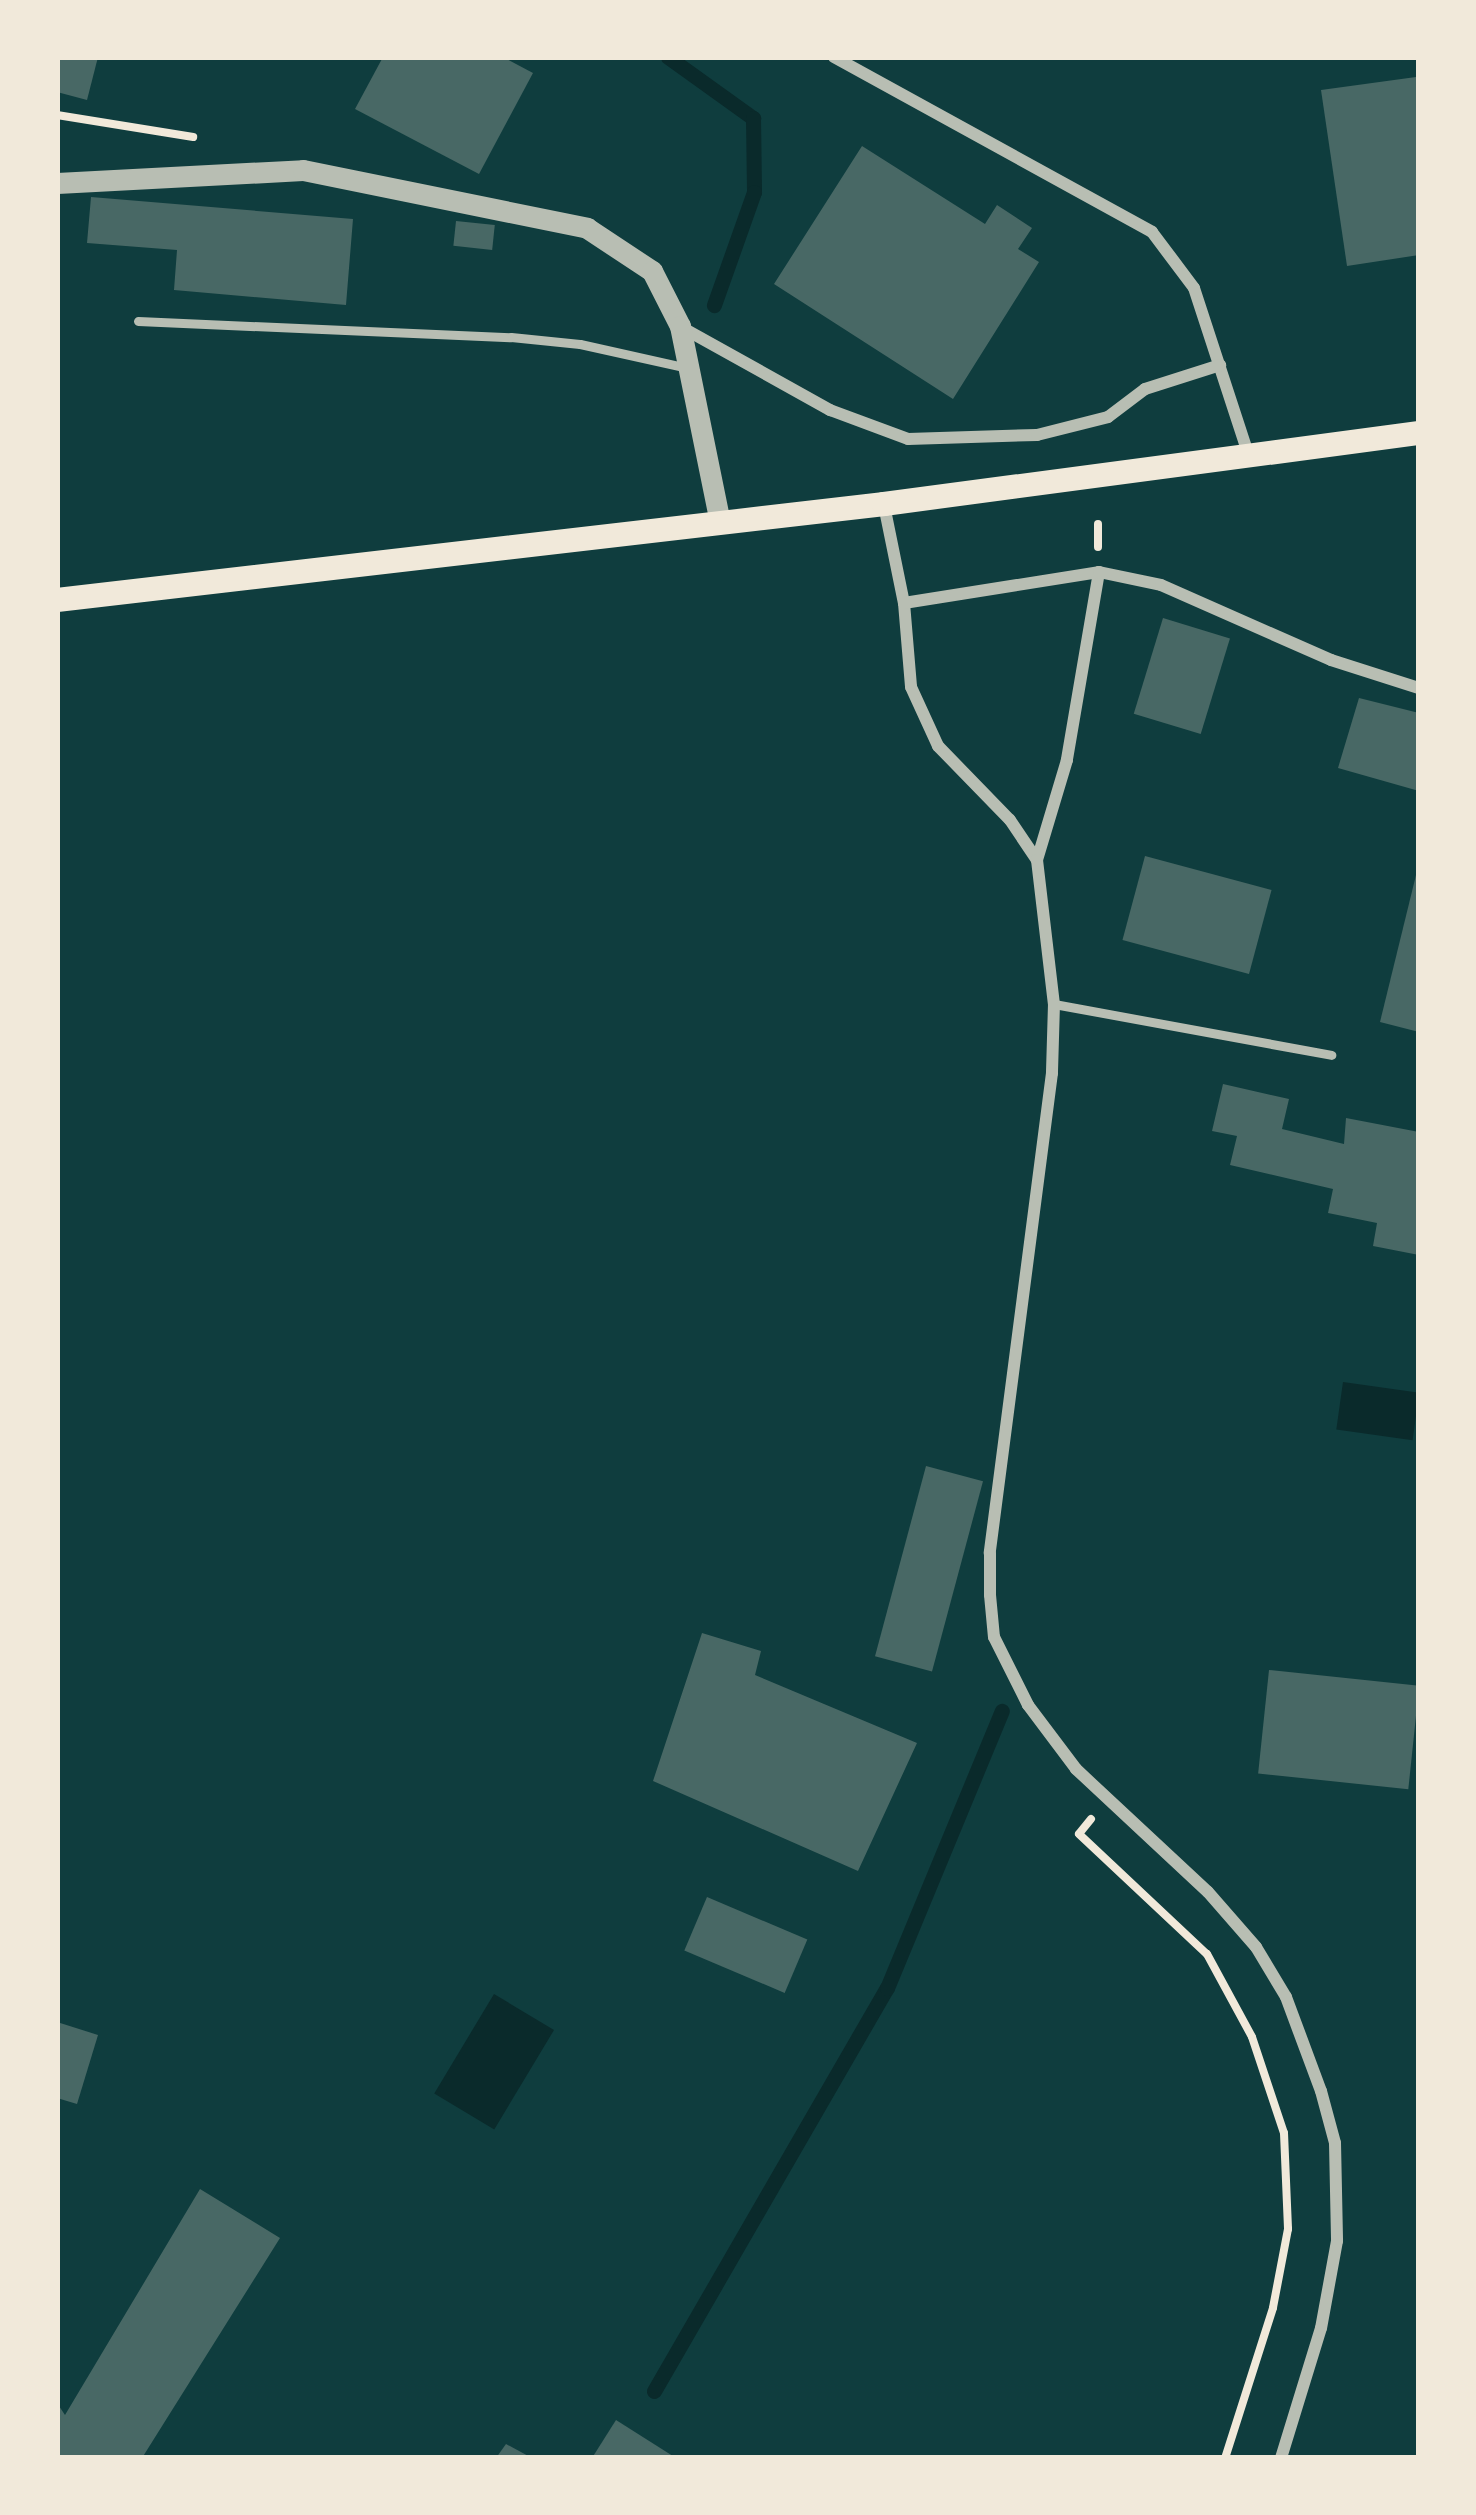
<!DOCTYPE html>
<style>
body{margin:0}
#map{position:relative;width:1476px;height:2515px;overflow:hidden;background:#0f3d3e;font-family:"IBM Plex Sans",sans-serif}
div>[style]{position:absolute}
.water>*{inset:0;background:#0a2a2b;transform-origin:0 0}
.stream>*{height:15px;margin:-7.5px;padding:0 7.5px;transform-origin:7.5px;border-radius:7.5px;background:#0a2a2b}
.building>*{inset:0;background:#486865;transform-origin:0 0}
.path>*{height:8px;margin:-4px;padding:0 4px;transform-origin:4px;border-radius:4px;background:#f1e9da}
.service>*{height:9px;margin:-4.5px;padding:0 4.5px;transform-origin:4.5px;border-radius:4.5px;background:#b8beb3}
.minor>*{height:12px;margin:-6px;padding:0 6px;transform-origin:6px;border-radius:6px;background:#b8beb3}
.tertiary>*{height:21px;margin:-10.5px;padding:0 10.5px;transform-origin:10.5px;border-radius:10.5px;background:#b8beb3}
.secondary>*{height:24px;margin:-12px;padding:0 12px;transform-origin:12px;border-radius:12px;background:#f1e9da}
span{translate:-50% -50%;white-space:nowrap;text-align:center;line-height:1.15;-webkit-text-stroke:12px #f1e9da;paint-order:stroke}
.frame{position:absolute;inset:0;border:60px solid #f1e9da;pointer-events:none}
</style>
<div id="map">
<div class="water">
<div style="left:1343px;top:1382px;width:77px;height:48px;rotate:8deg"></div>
<div style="left:494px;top:1994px;width:70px;height:116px;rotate:31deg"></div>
</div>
<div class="stream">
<div style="left:668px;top:57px;width:105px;rotate:35.7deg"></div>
<div style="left:753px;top:118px;width:74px;rotate:89.2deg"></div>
<div style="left:754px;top:192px;width:120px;rotate:109.5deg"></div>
<div style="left:654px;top:2391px;width:466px;rotate:-60deg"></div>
<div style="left:887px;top:1988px;width:300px;rotate:-67.5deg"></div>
</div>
<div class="building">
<div style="clip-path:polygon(57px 57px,98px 57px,87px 100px,57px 92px)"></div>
<div style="clip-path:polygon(383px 57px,503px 57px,533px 73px,479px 174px,355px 109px)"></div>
<div style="clip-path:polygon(1416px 77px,1419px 255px,1347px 266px,1321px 90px)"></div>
<div style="clip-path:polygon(862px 146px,985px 224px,997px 205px,1032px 228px,1018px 249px,1039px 262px,953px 399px,774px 284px)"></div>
<div style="clip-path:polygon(91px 197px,353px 219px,346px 305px,174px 290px,177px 250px,87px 243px)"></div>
<div style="left:456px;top:221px;width:39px;height:25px;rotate:6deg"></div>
<div style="left:1163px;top:618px;width:70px;height:100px;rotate:17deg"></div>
<div style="clip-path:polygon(1359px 698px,1419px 713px,1419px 791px,1338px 768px)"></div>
<div style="left:1145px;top:856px;width:131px;height:87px;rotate:15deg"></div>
<div style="clip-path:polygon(1417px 871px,1419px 871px,1419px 1032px,1380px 1022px)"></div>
<div style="clip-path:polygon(1223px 1084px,1289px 1099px,1282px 1129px,1344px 1144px,1346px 1118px,1419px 1132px,1419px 1255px,1373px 1246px,1377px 1223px,1328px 1213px,1333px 1189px,1230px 1165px,1237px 1136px,1212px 1131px)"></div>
<div style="left:926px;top:1466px;width:59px;height:197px;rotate:15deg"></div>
<div style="clip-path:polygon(702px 1633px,761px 1651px,755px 1675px,917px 1743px,858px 1871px,653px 1781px)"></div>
<div style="left:1269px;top:1670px;width:151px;height:104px;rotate:6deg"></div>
<div style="left:707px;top:1897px;width:109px;height:58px;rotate:23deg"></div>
<div style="clip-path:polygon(57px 2022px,98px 2035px,77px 2104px,57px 2098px)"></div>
<div style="clip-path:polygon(200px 2189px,280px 2238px,142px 2458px,57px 2458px,57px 2403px,65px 2415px)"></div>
<div style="clip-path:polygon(616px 2420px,676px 2458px,592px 2458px)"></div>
<div style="clip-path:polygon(506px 2444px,532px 2458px,496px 2458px)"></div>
</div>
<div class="path">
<div style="left:57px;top:115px;width:138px;rotate:9.2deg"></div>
<div style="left:1098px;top:524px;width:23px;rotate:90deg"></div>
<div style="left:1091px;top:1819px;width:19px;rotate:129deg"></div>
<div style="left:1079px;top:1834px;width:175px;rotate:43.2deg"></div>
<div style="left:1207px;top:1954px;width:94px;rotate:61.5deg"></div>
<div style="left:1252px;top:2037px;width:101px;rotate:71.6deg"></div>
<div style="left:1284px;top:2133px;width:96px;rotate:87.6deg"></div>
<div style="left:1288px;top:2229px;width:80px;rotate:100.8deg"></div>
<div style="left:1273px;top:2308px;width:157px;rotate:107.7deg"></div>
</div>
<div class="service">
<div style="left:138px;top:321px;width:373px;rotate:2.5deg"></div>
<div style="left:511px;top:337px;width:69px;rotate:5.8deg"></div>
<div style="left:580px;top:344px;width:111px;rotate:12.5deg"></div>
<div style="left:1054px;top:1004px;width:282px;rotate:10.4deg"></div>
</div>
<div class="minor">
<div style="left:834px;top:57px;width:363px;rotate:28.8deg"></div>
<div style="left:1152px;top:232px;width:70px;rotate:53.1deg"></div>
<div style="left:1194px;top:288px;width:177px;rotate:71.9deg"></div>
<div style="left:681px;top:327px;width:171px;rotate:29.1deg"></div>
<div style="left:830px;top:410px;width:83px;rotate:20.4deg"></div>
<div style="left:908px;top:439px;width:129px;rotate:-1.8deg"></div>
<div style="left:1037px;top:435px;width:73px;rotate:-14.2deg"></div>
<div style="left:1108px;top:417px;width:46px;rotate:-37.1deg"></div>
<div style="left:1145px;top:389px;width:79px;rotate:-17.7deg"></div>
<div style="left:884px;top:505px;width:100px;rotate:78.5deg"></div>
<div style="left:904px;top:603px;width:84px;rotate:85.2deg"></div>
<div style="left:911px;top:687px;width:65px;rotate:65.4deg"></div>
<div style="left:938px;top:746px;width:103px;rotate:45.8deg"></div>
<div style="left:1010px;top:820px;width:48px;rotate:56deg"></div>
<div style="left:1099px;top:572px;width:191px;rotate:99.7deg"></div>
<div style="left:1067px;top:760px;width:104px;rotate:106.7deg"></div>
<div style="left:1037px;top:860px;width:145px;rotate:83.3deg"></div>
<div style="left:1054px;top:1004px;width:69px;rotate:91.7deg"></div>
<div style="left:1052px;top:1073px;width:484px;rotate:97.4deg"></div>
<div style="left:990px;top:1553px;width:42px;rotate:90deg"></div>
<div style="left:990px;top:1595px;width:42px;rotate:84.6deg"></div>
<div style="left:994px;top:1637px;width:76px;rotate:63.4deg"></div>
<div style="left:1028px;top:1705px;width:80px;rotate:53.1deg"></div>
<div style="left:1076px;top:1769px;width:180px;rotate:43deg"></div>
<div style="left:1208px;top:1892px;width:73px;rotate:48.9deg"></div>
<div style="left:1256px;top:1947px;width:58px;rotate:59deg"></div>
<div style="left:1286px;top:1997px;width:100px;rotate:69.6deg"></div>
<div style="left:1321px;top:2091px;width:54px;rotate:74.9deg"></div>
<div style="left:1335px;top:2143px;width:98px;rotate:88.8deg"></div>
<div style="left:1337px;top:2241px;width:88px;rotate:100.4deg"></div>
<div style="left:1321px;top:2328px;width:136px;rotate:107.1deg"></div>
<div style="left:904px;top:603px;width:197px;rotate:-9deg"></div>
<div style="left:1099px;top:572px;width:63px;rotate:11.8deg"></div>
<div style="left:1161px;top:585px;width:186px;rotate:23.8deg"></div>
<div style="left:1331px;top:660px;width:92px;rotate:17.7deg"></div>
</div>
<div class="tertiary">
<div style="left:57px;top:183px;width:246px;rotate:-3deg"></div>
<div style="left:303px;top:170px;width:290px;rotate:11.5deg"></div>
<div style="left:587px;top:228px;width:78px;rotate:33.5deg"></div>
<div style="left:652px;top:271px;width:62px;rotate:63deg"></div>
<div style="left:680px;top:326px;width:200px;rotate:78.5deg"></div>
</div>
<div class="secondary">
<div style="left:57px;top:600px;width:833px;rotate:-6.62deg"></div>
<div style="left:884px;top:504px;width:540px;rotate:-7.56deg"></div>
</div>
<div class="frame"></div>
</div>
